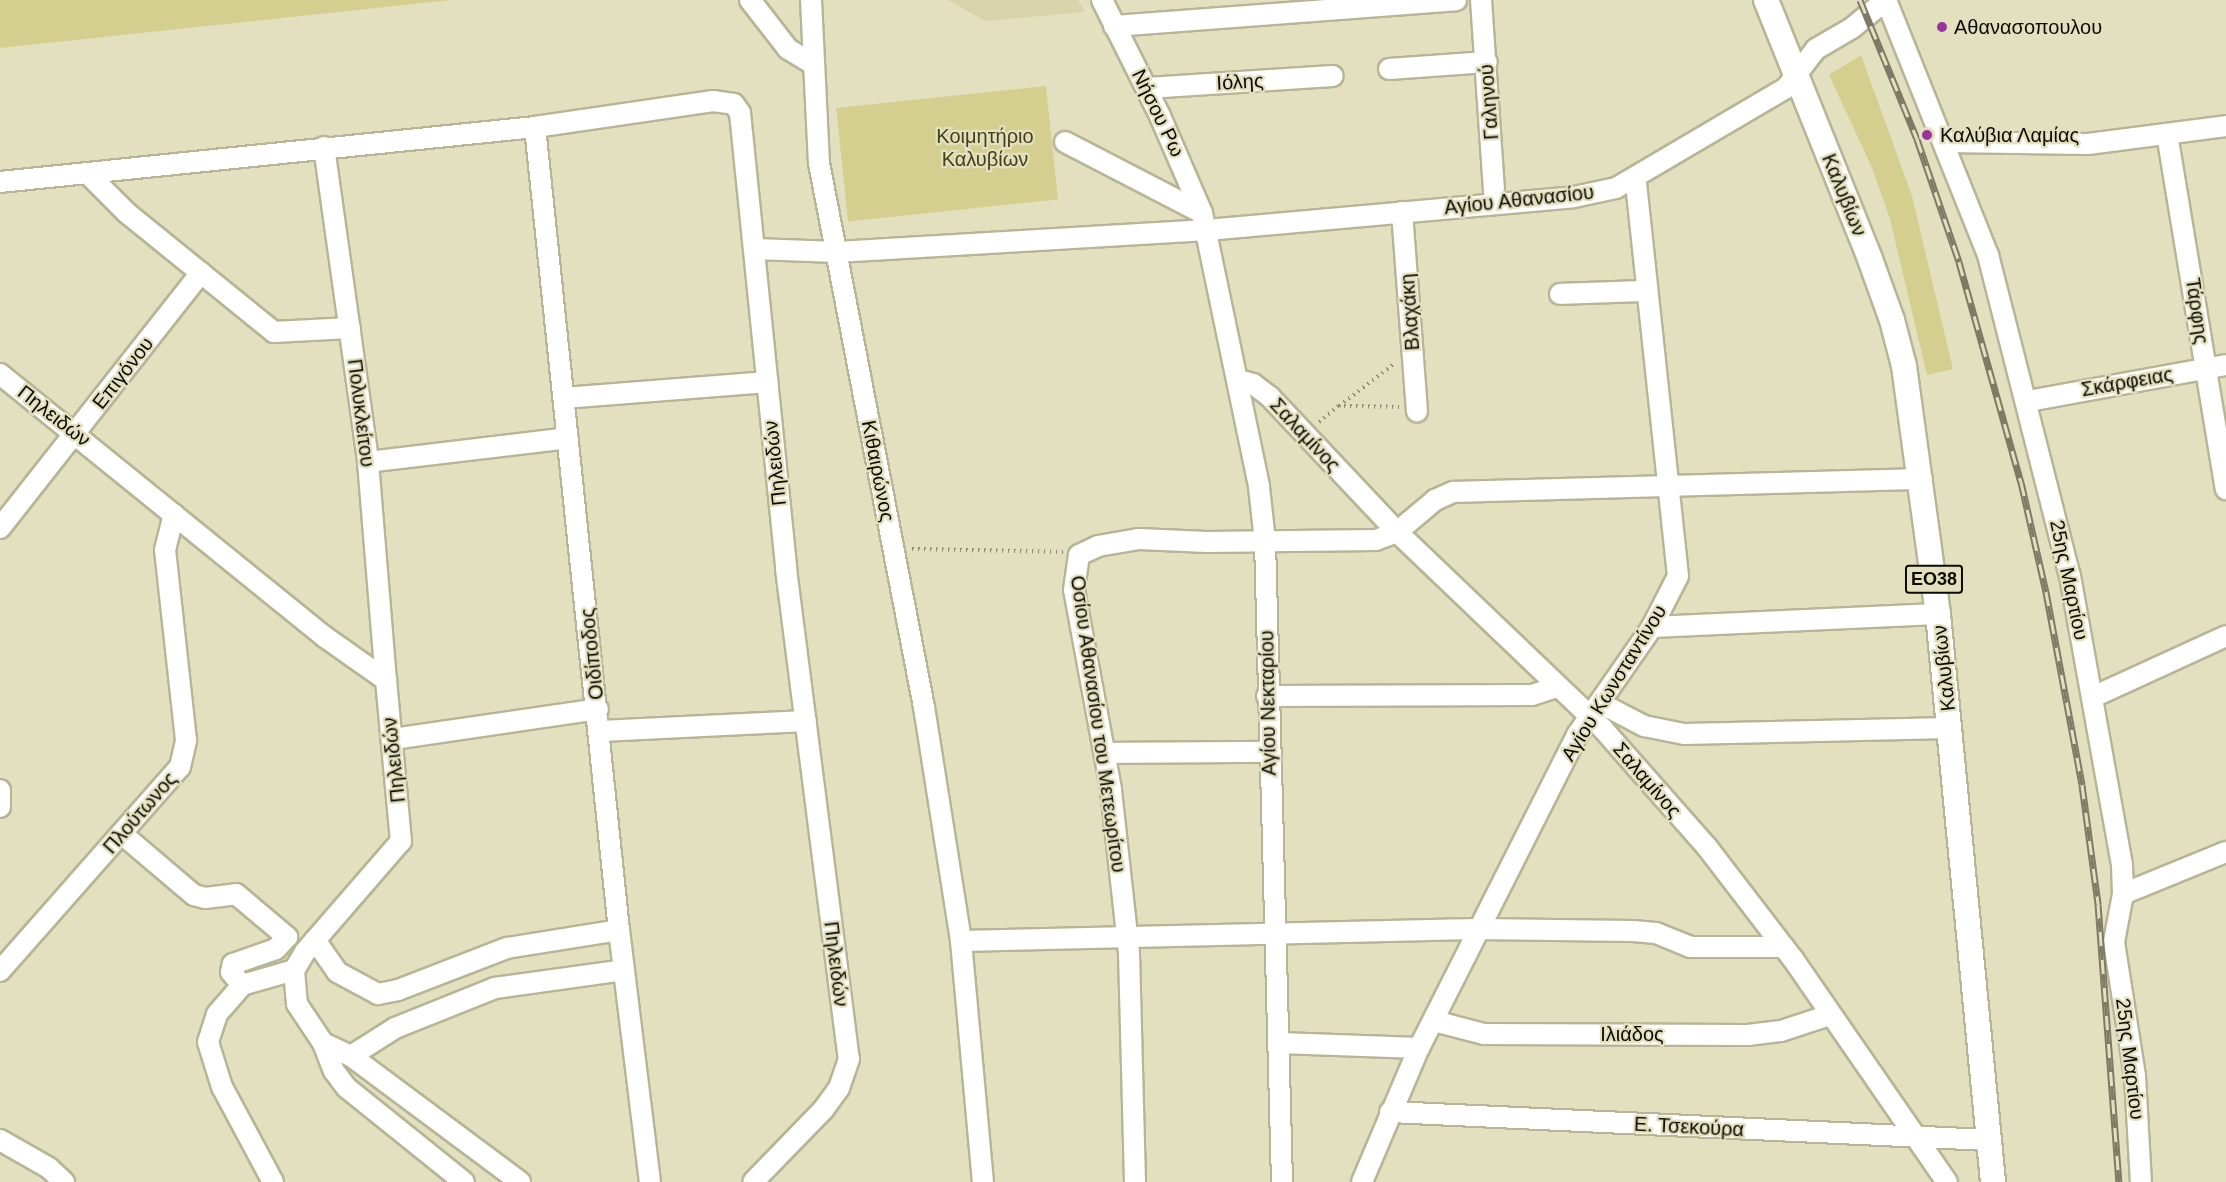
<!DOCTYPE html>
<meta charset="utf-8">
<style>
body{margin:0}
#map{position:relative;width:2226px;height:1182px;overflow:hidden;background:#e3e0c0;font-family:Helvetica,sans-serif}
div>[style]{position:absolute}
.built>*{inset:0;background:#d7d4ac}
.green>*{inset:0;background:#d4ce8f;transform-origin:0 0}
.path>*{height:4px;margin-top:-2px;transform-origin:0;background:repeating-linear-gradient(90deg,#8d8b74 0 1.5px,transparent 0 6px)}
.roads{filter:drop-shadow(2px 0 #b7b596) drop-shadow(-2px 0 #b7b596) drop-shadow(0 2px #b7b596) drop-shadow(0 -2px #b7b596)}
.minor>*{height:20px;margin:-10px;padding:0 10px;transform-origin:10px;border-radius:10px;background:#fff}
.major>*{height:24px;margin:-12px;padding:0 12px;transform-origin:12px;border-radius:12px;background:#fff}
.rail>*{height:7px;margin-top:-3.5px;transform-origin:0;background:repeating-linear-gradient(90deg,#e3e0c0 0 14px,#7d7b66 0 28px);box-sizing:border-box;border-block:2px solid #7d7b66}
.dots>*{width:16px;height:16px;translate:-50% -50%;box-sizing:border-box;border:3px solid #e3e0c0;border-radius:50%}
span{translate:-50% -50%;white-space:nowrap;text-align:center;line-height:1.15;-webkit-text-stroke:4.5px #e3e0c0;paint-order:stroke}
.shield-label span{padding:2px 4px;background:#e3e0c0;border:2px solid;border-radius:4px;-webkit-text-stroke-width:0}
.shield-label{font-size:18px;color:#0d0c03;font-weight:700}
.poi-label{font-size:20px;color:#0d0c03}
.left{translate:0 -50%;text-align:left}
.street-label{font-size:20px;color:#0d0c03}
.park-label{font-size:20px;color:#433f18}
</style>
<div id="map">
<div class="built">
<div style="clip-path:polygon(948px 0,1078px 0,1085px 12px,985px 21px)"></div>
</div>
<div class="green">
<div style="clip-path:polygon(0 0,451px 0,0 48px)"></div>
<div style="clip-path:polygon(1861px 55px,1912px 196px,1953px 369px,1927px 375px,1890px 219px,1873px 170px,1829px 75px)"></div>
<div style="left:1046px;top:86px;width:114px;height:211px;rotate:84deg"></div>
</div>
<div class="path">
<div style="left:1339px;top:406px;width:71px;rotate:-37.5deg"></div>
<div style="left:1319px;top:422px;width:25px;rotate:-40deg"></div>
<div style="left:1338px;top:406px;width:61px;rotate:0.9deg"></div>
<div style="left:912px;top:549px;width:151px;rotate:1.1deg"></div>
</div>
<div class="roads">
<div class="minor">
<div style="left:750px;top:0;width:62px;rotate:52.2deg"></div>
<div style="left:788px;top:49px;width:27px;rotate:31deg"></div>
<div style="left:811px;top:0;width:163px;rotate:87.2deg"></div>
<div style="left:819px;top:163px;width:554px;rotate:79.08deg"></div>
<div style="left:924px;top:707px;width:237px;rotate:81deg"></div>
<div style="left:961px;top:941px;width:242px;rotate:84.8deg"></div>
<div style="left:1102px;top:0;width:130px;rotate:63.4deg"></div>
<div style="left:1160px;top:116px;width:106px;rotate:66.6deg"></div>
<div style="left:1202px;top:213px;width:280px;rotate:78.2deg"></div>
<div style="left:1259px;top:487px;width:54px;rotate:83.7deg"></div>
<div style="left:1265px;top:541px;width:641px;rotate:88.48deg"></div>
<div style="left:1481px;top:0;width:204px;rotate:86.1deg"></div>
<div style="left:1886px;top:0;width:275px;rotate:68.2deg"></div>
<div style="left:1988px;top:255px;width:331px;rotate:75.7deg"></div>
<div style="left:2070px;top:576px;width:294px;rotate:79.8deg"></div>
<div style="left:2122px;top:865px;width:29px;rotate:88deg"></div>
<div style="left:2123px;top:894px;width:49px;rotate:100.6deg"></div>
<div style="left:2114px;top:942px;width:136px;rotate:81.1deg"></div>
<div style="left:2135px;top:1076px;width:106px;rotate:86.8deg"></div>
<div style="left:1114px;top:26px;width:343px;rotate:-4.3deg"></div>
<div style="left:1389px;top:69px;width:98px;rotate:-4.1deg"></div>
<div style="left:1147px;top:88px;width:186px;rotate:-3.7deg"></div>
<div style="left:535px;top:127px;width:807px;rotate:84.03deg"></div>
<div style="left:619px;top:930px;width:254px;rotate:83deg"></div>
<div style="left:2167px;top:134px;width:360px;rotate:80.6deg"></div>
<div style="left:1065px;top:142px;width:154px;rotate:27.4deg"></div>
<div style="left:1946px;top:142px;width:142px;rotate:0.8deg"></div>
<div style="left:2088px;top:144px;width:139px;rotate:-7.4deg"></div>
<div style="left:324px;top:147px;width:318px;rotate:82deg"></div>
<div style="left:368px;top:462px;width:219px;rotate:85.3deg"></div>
<div style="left:88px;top:174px;width:55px;rotate:45deg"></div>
<div style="left:127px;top:213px;width:189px;rotate:39deg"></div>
<div style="left:274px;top:332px;width:76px;rotate:-3deg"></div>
<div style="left:0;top:182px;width:538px;rotate:-5.87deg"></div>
<div style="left:535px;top:127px;width:180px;rotate:-8.3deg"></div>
<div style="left:713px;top:101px;width:21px;rotate:8deg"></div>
<div style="left:734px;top:104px;width:11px;rotate:56deg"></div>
<div style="left:740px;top:113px;width:458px;rotate:84.2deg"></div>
<div style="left:786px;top:569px;width:494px;rotate:82.7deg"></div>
<div style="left:849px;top:1059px;width:31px;rotate:109deg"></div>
<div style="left:839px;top:1088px;width:27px;rotate:126deg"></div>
<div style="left:823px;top:1110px;width:100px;rotate:134.2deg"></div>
<div style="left:1402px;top:212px;width:200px;rotate:85.7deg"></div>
<div style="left:755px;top:249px;width:82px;rotate:2.1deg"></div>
<div style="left:837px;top:252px;width:371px;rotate:-3.4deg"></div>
<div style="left:1207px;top:230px;width:368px;rotate:-5.1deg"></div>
<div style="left:1574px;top:197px;width:43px;rotate:-12.1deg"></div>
<div style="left:1616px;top:188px;width:197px;rotate:-30.5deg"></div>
<div style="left:1786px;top:88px;width:49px;rotate:-52.4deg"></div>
<div style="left:1816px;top:49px;width:42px;rotate:-30.3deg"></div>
<div style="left:1852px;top:28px;width:44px;rotate:-39.5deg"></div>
<div style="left:1560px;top:294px;width:87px;rotate:-2deg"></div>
<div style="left:0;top:374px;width:418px;rotate:39deg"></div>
<div style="left:325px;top:637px;width:75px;rotate:35.2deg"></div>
<div style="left:386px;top:680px;width:162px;rotate:84.7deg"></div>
<div style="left:401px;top:841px;width:147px;rotate:130.9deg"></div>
<div style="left:305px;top:952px;width:21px;rotate:121deg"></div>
<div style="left:294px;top:970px;width:34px;rotate:85deg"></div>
<div style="left:297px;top:1004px;width:47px;rotate:56.3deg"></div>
<div style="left:323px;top:1043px;width:31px;rotate:25deg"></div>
<div style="left:351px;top:1056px;width:211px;rotate:36.7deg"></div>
<div style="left:1239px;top:380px;width:15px;rotate:16deg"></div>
<div style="left:1253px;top:384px;width:21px;rotate:37deg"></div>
<div style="left:1270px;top:397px;width:185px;rotate:46.7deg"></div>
<div style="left:1397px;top:532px;width:285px;rotate:43.7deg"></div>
<div style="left:1603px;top:729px;width:157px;rotate:48.6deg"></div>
<div style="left:1707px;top:847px;width:141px;rotate:52.5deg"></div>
<div style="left:1793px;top:959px;width:271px;rotate:55.4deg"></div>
<div style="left:564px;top:398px;width:204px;rotate:-4.5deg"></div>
<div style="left:2028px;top:401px;width:201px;rotate:-10.3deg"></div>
<div style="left:368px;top:462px;width:201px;rotate:-6.8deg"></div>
<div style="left:0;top:528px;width:325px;rotate:-51.8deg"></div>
<div style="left:1652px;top:627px;width:286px;rotate:-2.6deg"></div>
<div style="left:1267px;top:696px;width:265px;rotate:-0.2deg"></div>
<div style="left:1532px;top:695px;width:26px;rotate:-18deg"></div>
<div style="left:2093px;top:697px;width:146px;rotate:-24.6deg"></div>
<div style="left:1600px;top:703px;width:50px;rotate:27.6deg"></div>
<div style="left:1644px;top:726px;width:41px;rotate:11.3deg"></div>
<div style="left:1684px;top:734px;width:266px;rotate:-1.3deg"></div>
<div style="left:601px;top:731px;width:205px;rotate:-2.8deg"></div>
<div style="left:393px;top:739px;width:207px;rotate:-8.3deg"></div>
<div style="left:1105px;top:753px;width:163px;rotate:-0.4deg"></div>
<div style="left:0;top:790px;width:17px;rotate:90deg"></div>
<div style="left:122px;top:834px;width:94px;rotate:40.3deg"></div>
<div style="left:194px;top:895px;width:11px;rotate:15deg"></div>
<div style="left:205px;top:898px;width:31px;rotate:-7deg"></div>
<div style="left:236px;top:894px;width:67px;rotate:40.1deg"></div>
<div style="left:287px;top:937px;width:16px;rotate:133deg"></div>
<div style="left:276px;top:949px;width:46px;rotate:160.8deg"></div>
<div style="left:233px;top:964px;width:8px;rotate:104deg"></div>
<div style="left:231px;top:972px;width:17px;rotate:50deg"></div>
<div style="left:2123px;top:894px;width:111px;rotate:-22.2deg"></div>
<div style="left:315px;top:940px;width:39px;rotate:55deg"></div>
<div style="left:337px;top:972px;width:47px;rotate:28.2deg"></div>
<div style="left:378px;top:994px;width:20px;rotate:-11deg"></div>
<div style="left:398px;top:990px;width:117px;rotate:-21.1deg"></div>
<div style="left:507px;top:948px;width:113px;rotate:-9.1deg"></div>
<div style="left:961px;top:941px;width:516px;rotate:-1.33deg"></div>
<div style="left:1477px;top:929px;width:156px;rotate:0.7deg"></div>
<div style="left:1633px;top:931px;width:23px;rotate:5deg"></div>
<div style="left:1656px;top:933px;width:37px;rotate:22deg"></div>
<div style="left:1690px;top:947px;width:94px"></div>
<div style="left:0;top:971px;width:272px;rotate:-48.6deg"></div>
<div style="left:180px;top:767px;width:28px;rotate:-77deg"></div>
<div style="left:186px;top:740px;width:191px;rotate:-96.3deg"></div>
<div style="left:165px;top:550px;width:37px;rotate:-76deg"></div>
<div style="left:1434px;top:1021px;width:52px;rotate:14.6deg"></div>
<div style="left:1484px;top:1034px;width:264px;rotate:0.2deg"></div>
<div style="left:1748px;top:1035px;width:33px;rotate:-7deg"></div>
<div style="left:1781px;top:1031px;width:52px;rotate:-18.1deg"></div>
<div style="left:323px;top:1043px;width:30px;rotate:69deg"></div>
<div style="left:334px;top:1071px;width:21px;rotate:53deg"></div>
<div style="left:347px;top:1088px;width:150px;rotate:38.8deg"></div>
<div style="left:1280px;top:1043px;width:139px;rotate:2.1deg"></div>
<div style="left:351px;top:1056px;width:52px;rotate:-32.5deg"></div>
<div style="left:395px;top:1028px;width:108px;rotate:-21.8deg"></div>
<div style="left:495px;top:988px;width:130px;rotate:-7.9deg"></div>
<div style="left:1390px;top:1112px;width:600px;rotate:2.68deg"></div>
<div style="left:0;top:1140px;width:56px;rotate:29.7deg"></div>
<div style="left:49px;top:1168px;width:21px;rotate:43deg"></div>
<div style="left:273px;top:1182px;width:108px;rotate:-118.2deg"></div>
<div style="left:222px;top:1087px;width:47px;rotate:-107.3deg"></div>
<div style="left:208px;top:1042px;width:29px;rotate:-72deg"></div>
<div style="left:217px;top:1014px;width:38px;rotate:-49deg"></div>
<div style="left:242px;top:985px;width:54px;rotate:-16.1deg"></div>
<div style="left:1135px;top:1182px;width:229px;rotate:-91.5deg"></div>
<div style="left:1129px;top:953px;width:165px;rotate:-96.3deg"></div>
<div style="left:1111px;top:789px;width:202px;rotate:-100.5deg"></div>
<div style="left:1074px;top:590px;width:35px;rotate:-82deg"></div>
<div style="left:1079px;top:555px;width:21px;rotate:-25deg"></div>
<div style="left:1098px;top:546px;width:42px;rotate:-9.7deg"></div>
<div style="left:1139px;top:539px;width:68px;rotate:2.5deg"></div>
<div style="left:1207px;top:542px;width:169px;rotate:-0.7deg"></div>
<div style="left:1376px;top:540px;width:22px;rotate:-21deg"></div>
<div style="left:1397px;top:532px;width:50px;rotate:-40.1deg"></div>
<div style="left:1435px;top:500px;width:20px;rotate:-24deg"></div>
<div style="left:1453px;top:492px;width:469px;rotate:-1.6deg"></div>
<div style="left:1362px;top:1182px;width:146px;rotate:-67deg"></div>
<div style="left:1419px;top:1048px;width:351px;rotate:-63.2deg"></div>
<div style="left:1577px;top:735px;width:131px;rotate:-55.2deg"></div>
<div style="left:1652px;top:627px;width:57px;rotate:-63deg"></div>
<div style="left:1678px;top:576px;width:398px;rotate:-96.1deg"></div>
</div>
<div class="major">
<div style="left:1766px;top:0;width:279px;rotate:68.1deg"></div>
<div style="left:1870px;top:259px;width:65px;rotate:70.2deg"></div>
<div style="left:1892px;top:320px;width:48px;rotate:75.4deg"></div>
<div style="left:1904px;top:366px;width:250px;rotate:82.2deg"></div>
<div style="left:1938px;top:614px;width:571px;rotate:84.47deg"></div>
</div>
</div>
<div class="rail">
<div style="left:1860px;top:0;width:150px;rotate:67.7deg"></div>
<div style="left:1917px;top:139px;width:130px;rotate:71.1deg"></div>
<div style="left:1959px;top:262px;width:229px;rotate:74.3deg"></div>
<div style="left:2021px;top:482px;width:113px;rotate:77.2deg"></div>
<div style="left:2046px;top:592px;width:196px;rotate:79.4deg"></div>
<div style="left:2082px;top:785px;width:120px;rotate:82.3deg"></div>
<div style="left:2098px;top:904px;width:279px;rotate:85.7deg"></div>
</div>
<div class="dots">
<div style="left:1942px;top:27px;background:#98359c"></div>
<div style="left:1927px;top:135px;background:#98359c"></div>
</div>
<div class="shield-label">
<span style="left:1934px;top:579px">ΕΟ38</span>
</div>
<div class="poi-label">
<span class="left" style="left:1954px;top:27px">Αθανασοπουλου</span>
<span class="left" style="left:1940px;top:135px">Καλύβια Λαμίας</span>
</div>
<div class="street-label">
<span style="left:1240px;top:82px;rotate:-3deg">Ιόλης</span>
<span style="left:1489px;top:102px;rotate:-94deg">Γαληνού</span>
<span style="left:1158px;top:113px;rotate:64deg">Νήσου Ρω</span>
<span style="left:1844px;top:195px;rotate:68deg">Καλυβίων</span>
<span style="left:1519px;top:200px;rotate:-6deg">Αγίου Αθανασίου</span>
<span style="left:2197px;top:311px;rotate:82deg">Τάρφης</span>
<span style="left:1410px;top:312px;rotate:-94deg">Βλαχάκη</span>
<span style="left:123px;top:373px;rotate:-52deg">Επιγόνου</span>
<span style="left:2127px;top:382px;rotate:-10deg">Σκάρφειας</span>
<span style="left:361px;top:413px;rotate:83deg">Πολυκλείτου</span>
<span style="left:54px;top:416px;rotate:38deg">Πηλειδών</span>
<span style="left:1305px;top:435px;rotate:47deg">Σαλαμίνος</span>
<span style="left:775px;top:463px;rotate:-96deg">Πηλειδών</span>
<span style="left:878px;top:471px;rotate:79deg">Κιθαιρώνος</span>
<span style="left:2069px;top:580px;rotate:78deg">25ης Μαρτίου</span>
<span style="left:592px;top:654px;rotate:-96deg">Οιδίποδος</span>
<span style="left:1944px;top:668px;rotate:-96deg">Καλυβίων</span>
<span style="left:1614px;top:683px;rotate:-58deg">Αγίου Κωνσταντίνου</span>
<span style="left:1268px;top:703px;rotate:-91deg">Αγίου Νεκταρίου</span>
<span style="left:1098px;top:724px;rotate:82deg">Οσίου Αθανασίου του Μετεωρίτου</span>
<span style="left:394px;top:760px;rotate:-96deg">Πηλειδών</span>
<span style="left:1647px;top:780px;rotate:49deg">Σαλαμίνος</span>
<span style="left:140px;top:813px;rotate:-49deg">Πλούτωνος</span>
<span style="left:836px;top:964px;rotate:83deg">Πηλειδών</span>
<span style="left:1632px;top:1034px">Ιλιάδος</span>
<span style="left:2130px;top:1059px;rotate:83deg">25ης Μαρτίου</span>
<span style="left:1689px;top:1127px;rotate:3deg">Ε. Τσεκούρα</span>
</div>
<div class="park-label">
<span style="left:985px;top:148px">Κοιμητήριο<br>Καλυβίων</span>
</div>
</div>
